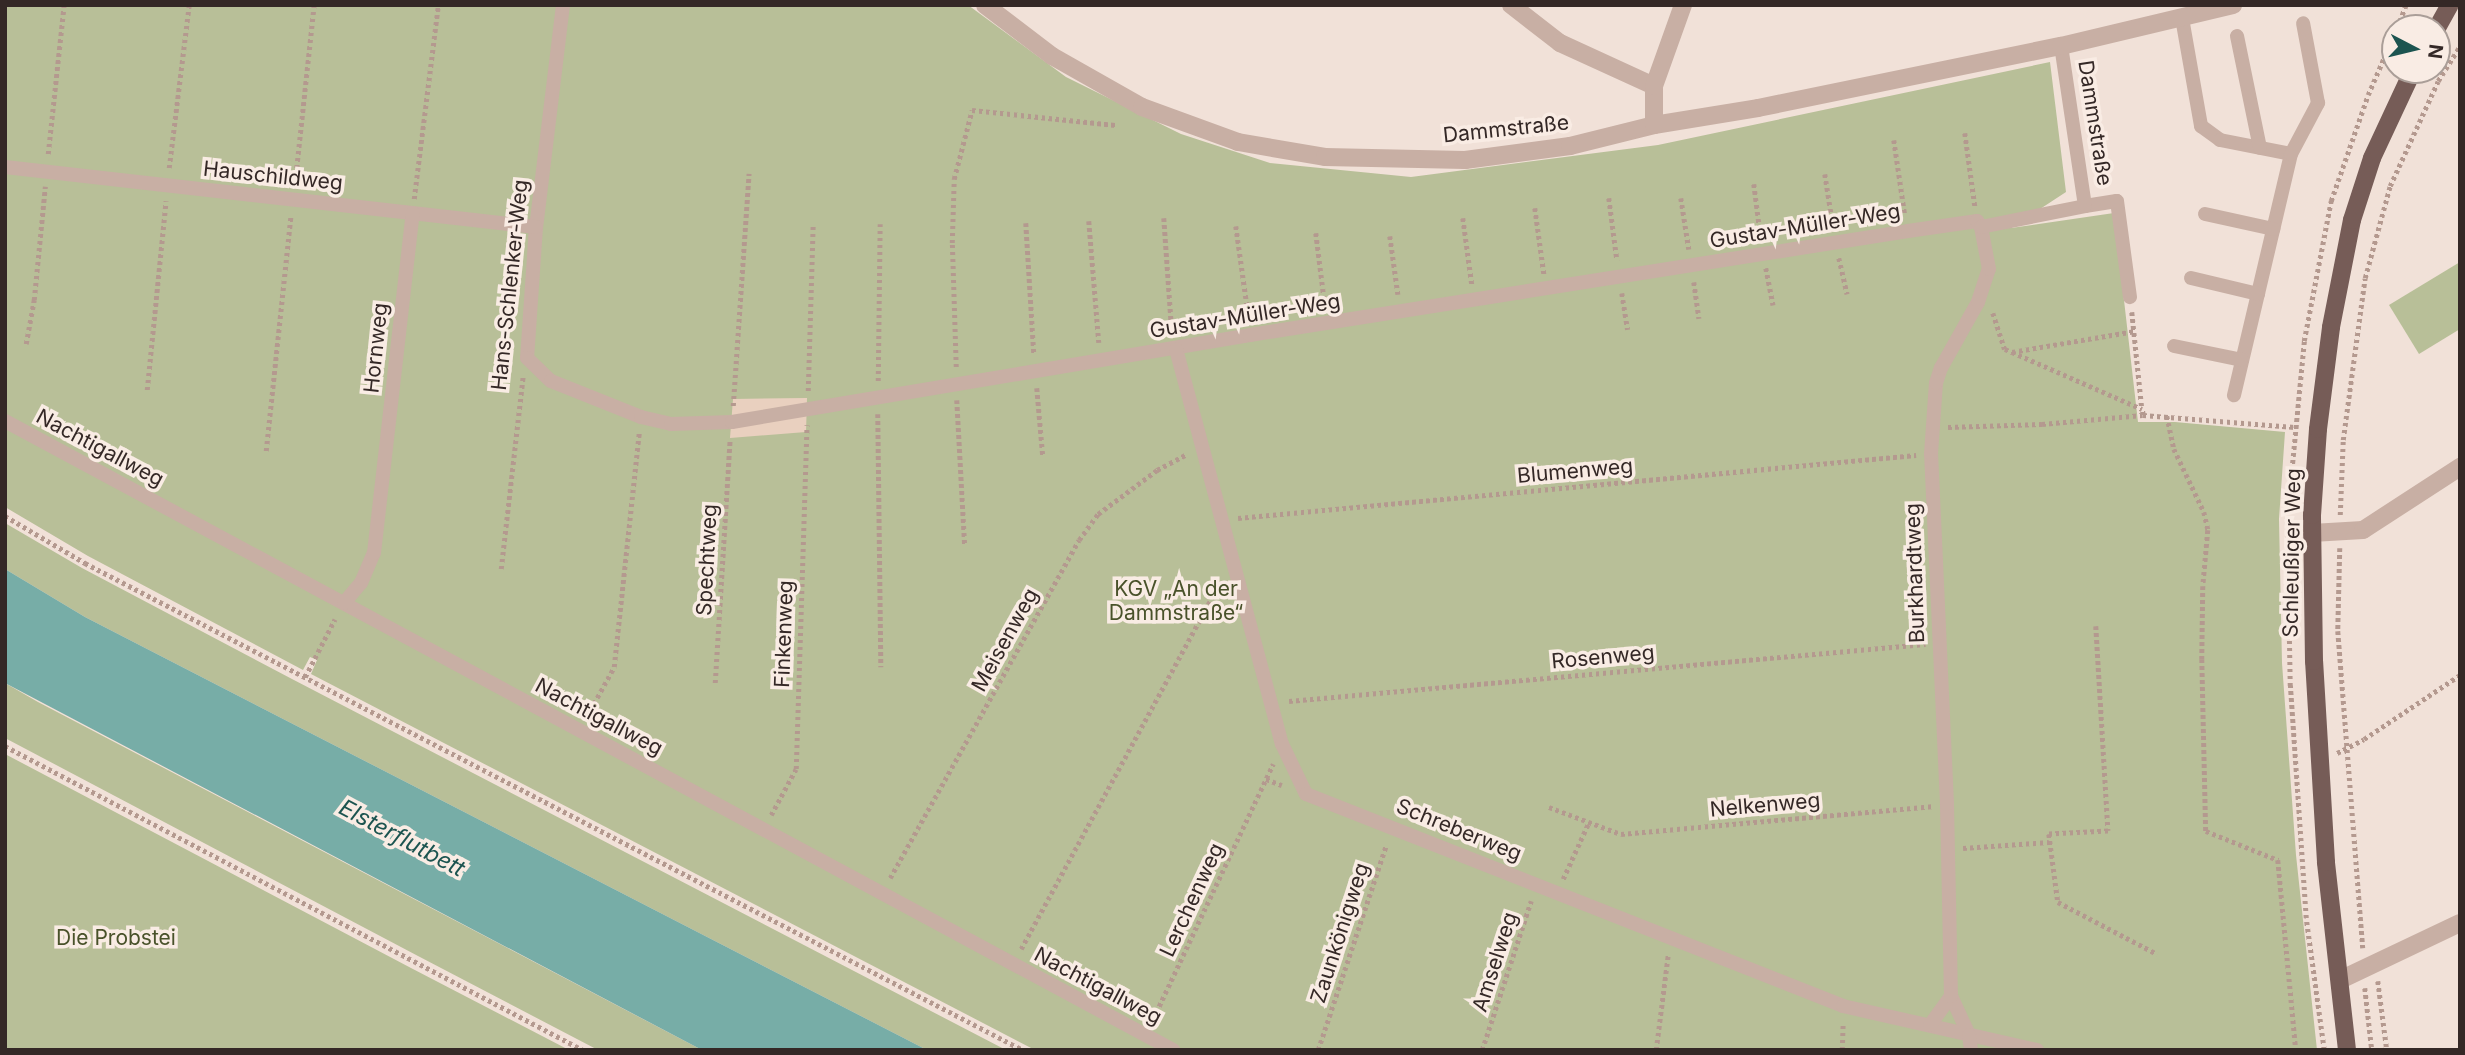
<!DOCTYPE html>
<meta charset="utf-8">
<style>
body{margin:0}
#map{position:relative;width:2465px;height:1055px;overflow:hidden;background:#f1e1d8;font-family:Inter,sans-serif}
div>[style]{position:absolute}
.green>*{inset:0;background:#b8bf98}
.plaza>*{inset:0;background:#e9d0bf}
.water>*{inset:0;background:#77ada7}
.path>*{height:4.5px;margin-top:-2.25px;transform-origin:0;background:repeating-linear-gradient(90deg,#b4998f 0 3.5px,transparent 0 7px)}
.lane>*{height:14px;margin:-7px;padding:0 7px;transform-origin:7px;border-radius:7px;background:#c8afa4}
.street>*{height:18px;margin:-9px;padding:0 9px;transform-origin:9px;border-radius:9px;background:#c8afa4}
.primary>*{height:18px;margin:-9px;padding:0 9px;transform-origin:9px;border-radius:9px;background:#765c57}
span{translate:-50% -50%;white-space:nowrap;text-align:center;line-height:1.15;-webkit-text-stroke:7px #f9ece4;paint-order:stroke}
.street-label{font-size:21px;color:#342826}
.park-label{font-size:21px;color:#49522a}
.water-label{font-size:23px;color:#1c5450;font-style:italic}
.frame{position:absolute;inset:0;border:7px solid #342826;pointer-events:none}
.north{position:absolute;left:2381px;top:14px;width:70px;height:70px;box-sizing:border-box;background:#f9ece4;border:2px solid #aa9e98;border-radius:50%;rotate:97deg;font-size:19px;font-weight:700;line-height:28px;text-align:center;color:#342826}
.north::after{content:'';display:block;margin:auto;width:24px;height:32px;background:#1c5450;clip-path:polygon(50% 0,100% 100%,50% 72%,0 100%)}
</style>
<div id="map">
<div class="green">
<div style="clip-path:polygon(5px 5px,968px 5px,1066px 77px,1181px 134px,1270px 163px,1411px 177px,1658px 145px,2050px 62px,2066px 192px,2011px 228px,2114px 213px,2138px 422px,2175px 422px,2285px 432px,2279px 519px,2282px 663px,2296px 855px,2317px 1050px,1035px 1050px,311px 674px,317px 660px,310px 657px,303px 670px,88px 556px,5px 507px)"></div>
<div style="clip-path:polygon(2460px 262px,2460px 329px,2419px 354px,2389px 305px)"></div>
<div style="clip-path:polygon(5px 523px,82px 568px,292px 679px,1006px 1050px,927px 1050px,85px 617px,5px 569px)"></div>
<div style="clip-path:polygon(5px 683px,38px 702px,702px 1050px,598px 1050px,418px 956px,5px 738px)"></div>
<div style="clip-path:polygon(5px 754px,411px 968px,569px 1050px,5px 1050px)"></div>
</div>
<div class="plaza">
<div style="clip-path:polygon(807px 398px,806px 432px,730px 438px,733px 399px)"></div>
</div>
<div class="water">
<div style="clip-path:polygon(5px 569px,85px 617px,927px 1050px,702px 1050px,5px 683px)"></div>
</div>
<div class="path">
<div style="left:2397px;top:28px;width:25px;rotate:-69deg"></div>
<div style="left:1965px;top:133px;width:74px;rotate:82.2deg"></div>
<div style="left:1894px;top:140px;width:76px;rotate:81.7deg"></div>
<div style="left:48px;top:154px;width:150px;rotate:-83.9deg"></div>
<div style="left:169px;top:168px;width:164px;rotate:-83deg"></div>
<div style="left:1825px;top:174px;width:52px;rotate:81.1deg"></div>
<div style="left:295px;top:182px;width:178px;rotate:-83.9deg"></div>
<div style="left:1754px;top:184px;width:55px;rotate:82.7deg"></div>
<div style="left:1609px;top:198px;width:63px;rotate:82.6deg"></div>
<div style="left:1681px;top:198px;width:52px;rotate:81.1deg"></div>
<div style="left:414px;top:199px;width:195px;rotate:-82.9deg"></div>
<div style="left:1535px;top:208px;width:67px;rotate:82.2deg"></div>
<div style="left:1164px;top:218px;width:114px;rotate:86deg"></div>
<div style="left:1463px;top:218px;width:68px;rotate:82.3deg"></div>
<div style="left:1089px;top:221px;width:122px;rotate:85.3deg"></div>
<div style="left:1026px;top:223px;width:132px;rotate:86.5deg"></div>
<div style="left:1236px;top:226px;width:95px;rotate:82.1deg"></div>
<div style="left:1316px;top:233px;width:73px;rotate:82.9deg"></div>
<div style="left:1390px;top:236px;width:59px;rotate:82.1deg"></div>
<div style="left:1839px;top:258px;width:37px;rotate:77deg"></div>
<div style="left:1766px;top:268px;width:38px;rotate:79deg"></div>
<div style="left:1694px;top:282px;width:37px;rotate:82deg"></div>
<div style="left:1622px;top:293px;width:37px;rotate:81deg"></div>
<div style="left:2132px;top:312px;width:97px;rotate:84.1deg"></div>
<div style="left:1993px;top:313px;width:38px;rotate:72deg"></div>
<div style="left:2005px;top:349px;width:8px;rotate:23deg"></div>
<div style="left:2012px;top:352px;width:125px;rotate:-9.7deg"></div>
<div style="left:26px;top:344px;width:45px;rotate:-79.7deg"></div>
<div style="left:34px;top:300px;width:114px;rotate:-84.4deg"></div>
<div style="left:2012px;top:352px;width:142px;rotate:23.7deg"></div>
<div style="left:956px;top:367px;width:124px;rotate:-91.8deg"></div>
<div style="left:952px;top:243px;width:64px;rotate:-88.2deg"></div>
<div style="left:954px;top:179px;width:71px;rotate:-75.4deg"></div>
<div style="left:972px;top:110px;width:144px;rotate:6deg"></div>
<div style="left:878px;top:381px;width:157px;rotate:-89.3deg"></div>
<div style="left:1037px;top:388px;width:69px;rotate:85deg"></div>
<div style="left:147px;top:390px;width:190px;rotate:-84.3deg"></div>
<div style="left:808px;top:391px;width:168px;rotate:-88.3deg"></div>
<div style="left:957px;top:400px;width:146px;rotate:86.9deg"></div>
<div style="left:733px;top:406px;width:233px;rotate:-86.1deg"></div>
<div style="left:878px;top:414px;width:253px;rotate:89.3deg"></div>
<div style="left:2143px;top:415px;width:152px;rotate:4.5deg"></div>
<div style="left:2167px;top:416px;width:34px;rotate:78deg"></div>
<div style="left:2174px;top:449px;width:70px;rotate:64.5deg"></div>
<div style="left:2204px;top:512px;width:18px;rotate:77deg"></div>
<div style="left:2208px;top:530px;width:56px;rotate:95.1deg"></div>
<div style="left:2203px;top:586px;width:73px;rotate:90.8deg"></div>
<div style="left:2202px;top:659px;width:172px;rotate:88.7deg"></div>
<div style="left:2206px;top:831px;width:78px;rotate:21.9deg"></div>
<div style="left:2278px;top:860px;width:191px;rotate:84.6deg"></div>
<div style="left:1948px;top:427px;width:94px;rotate:-1.8deg"></div>
<div style="left:2042px;top:424px;width:101px;rotate:-5.1deg"></div>
<div style="left:2143px;top:415px;width:6px;rotate:-99deg"></div>
<div style="left:266px;top:451px;width:237px;rotate:-84deg"></div>
<div style="left:2340px;top:515px;width:75px;rotate:-87.7deg"></div>
<div style="left:2343px;top:440px;width:163px;rotate:-82.3deg"></div>
<div style="left:2365px;top:278px;width:95px;rotate:-74.8deg"></div>
<div style="left:2390px;top:186px;width:115px;rotate:-65.4deg"></div>
<div style="left:2438px;top:81px;width:41px;rotate:-57.8deg"></div>
<div style="left:5px;top:516px;width:93px;rotate:30.4deg"></div>
<div style="left:85px;top:563px;width:1057px;rotate:27.44deg"></div>
<div style="left:1238px;top:518px;width:681px;rotate:-5.31deg"></div>
<div style="left:2340px;top:548px;width:83px;rotate:91.4deg"></div>
<div style="left:2338px;top:631px;width:318px;rotate:85.5deg"></div>
<div style="left:501px;top:569px;width:194px;rotate:-83.5deg"></div>
<div style="left:2096px;top:626px;width:205px;rotate:86.6deg"></div>
<div style="left:2108px;top:831px;width:59px;rotate:177.1deg"></div>
<div style="left:2049px;top:834px;width:69px;rotate:82.5deg"></div>
<div style="left:2058px;top:902px;width:112px;rotate:27.7deg"></div>
<div style="left:305px;top:677px;width:65px;rotate:-62.7deg"></div>
<div style="left:715px;top:683px;width:244px;rotate:-86.5deg"></div>
<div style="left:1289px;top:701px;width:639px;rotate:-5.12deg"></div>
<div style="left:587px;top:716px;width:56px;rotate:-61.1deg"></div>
<div style="left:614px;top:667px;width:236px;rotate:-83.9deg"></div>
<div style="left:5px;top:746px;width:653px;rotate:27.74deg"></div>
<div style="left:2337px;top:753px;width:30px;rotate:-27deg"></div>
<div style="left:2364px;top:739px;width:115px;rotate:-33.7deg"></div>
<div style="left:1266px;top:779px;width:17px;rotate:21deg"></div>
<div style="left:1549px;top:807px;width:77px;rotate:20.6deg"></div>
<div style="left:1621px;top:834px;width:312px;rotate:-5.1deg"></div>
<div style="left:771px;top:815px;width:52px;rotate:-61.5deg"></div>
<div style="left:796px;top:769px;width:344px;rotate:-88.2deg"></div>
<div style="left:1963px;top:848px;width:86px;rotate:-4deg"></div>
<div style="left:890px;top:878px;width:387px;rotate:-60.8deg"></div>
<div style="left:1079px;top:540px;width:32px;rotate:-54deg"></div>
<div style="left:1098px;top:514px;width:74px;rotate:-36.7deg"></div>
<div style="left:1157px;top:470px;width:34px;rotate:-28deg"></div>
<div style="left:1563px;top:879px;width:63px;rotate:-65.5deg"></div>
<div style="left:1021px;top:949px;width:419px;rotate:-61.5deg"></div>
<div style="left:2378px;top:981px;width:70px;rotate:82.6deg"></div>
<div style="left:2365px;top:988px;width:62px;rotate:83.6deg"></div>
<div style="left:1153px;top:1019px;width:282px;rotate:-64.8deg"></div>
<div style="left:1318px;top:1050px;width:216px;rotate:-71.6deg"></div>
<div style="left:1482px;top:1050px;width:157px;rotate:-71.8deg"></div>
<div style="left:1656px;top:1050px;width:96px;rotate:-82.8deg"></div>
<div style="left:1842px;top:1050px;width:26px;rotate:-88deg"></div>
<div style="left:2324px;top:1050px;width:133px;rotate:-97.8deg"></div>
<div style="left:2306px;top:918px;width:233px;rotate:-93.9deg"></div>
<div style="left:2290px;top:686px;width:167px;rotate:-91deg"></div>
<div style="left:2287px;top:519px;width:179px;rotate:-84.5deg"></div>
<div style="left:2304px;top:341px;width:143px;rotate:-79.1deg"></div>
<div style="left:2331px;top:201px;width:112px;rotate:-70.8deg"></div>
<div style="left:2368px;top:95px;width:69px;rotate:-66.8deg"></div>
</div>
<div class="lane">
<div style="left:563px;top:5px;width:224px;rotate:96.9deg"></div>
<div style="left:536px;top:227px;width:131px;rotate:93.9deg"></div>
<div style="left:527px;top:358px;width:33px;rotate:44deg"></div>
<div style="left:551px;top:381px;width:97px;rotate:21.8deg"></div>
<div style="left:641px;top:417px;width:31px;rotate:13deg"></div>
<div style="left:671px;top:424px;width:61px;rotate:-1.9deg"></div>
<div style="left:732px;top:422px;width:525px;rotate:-9.53deg"></div>
<div style="left:1250px;top:335px;width:666px;rotate:-8.98deg"></div>
<div style="left:1908px;top:231px;width:70px;rotate:-8.2deg"></div>
<div style="left:1977px;top:221px;width:7px;rotate:56deg"></div>
<div style="left:2182px;top:18px;width:110px;rotate:80deg"></div>
<div style="left:2201px;top:126px;width:24px;rotate:36deg"></div>
<div style="left:2220px;top:140px;width:72px;rotate:11.2deg"></div>
<div style="left:2291px;top:154px;width:248px;rotate:103.3deg"></div>
<div style="left:2237px;top:36px;width:114px;rotate:78.4deg"></div>
<div style="left:2291px;top:154px;width:58px;rotate:-62.1deg"></div>
<div style="left:2318px;top:103px;width:81px;rotate:-100.6deg"></div>
<div style="left:5px;top:167px;width:534px;rotate:6.45deg"></div>
<div style="left:2085px;top:206px;width:32px;rotate:-9deg"></div>
<div style="left:2117px;top:201px;width:97px;rotate:82.3deg"></div>
<div style="left:2205px;top:214px;width:70px;rotate:12.4deg"></div>
<div style="left:2191px;top:278px;width:69px;rotate:13.4deg"></div>
<div style="left:2174px;top:346px;width:69px;rotate:11.6deg"></div>
<div style="left:1176px;top:349px;width:409px;rotate:75deg"></div>
<div style="left:1282px;top:744px;width:55px;rotate:64.4deg"></div>
<div style="left:1306px;top:794px;width:577px;rotate:21.54deg"></div>
<div style="left:1843px;top:1006px;width:199px;rotate:12.8deg"></div>
<div style="left:5px;top:421px;width:1327px;rotate:28.3deg"></div>
<div style="left:344px;top:603px;width:26px;rotate:-50deg"></div>
<div style="left:361px;top:583px;width:33px;rotate:-67deg"></div>
<div style="left:374px;top:553px;width:342px;rotate:-83.5deg"></div>
<div style="left:1951px;top:996px;width:43px;rotate:65.2deg"></div>
<div style="left:1969px;top:1035px;width:15px;rotate:82deg"></div>
<div style="left:1930px;top:1025px;width:36px;rotate:-54deg"></div>
<div style="left:1951px;top:996px;width:192px;rotate:-91.2deg"></div>
<div style="left:1947px;top:804px;width:350px;rotate:-92.6deg"></div>
<div style="left:1931px;top:454px;width:71px;rotate:-86deg"></div>
<div style="left:1936px;top:383px;width:16px;rotate:-72deg"></div>
<div style="left:1941px;top:368px;width:76px;rotate:-60.7deg"></div>
<div style="left:1978px;top:302px;width:35px;rotate:-72deg"></div>
<div style="left:1989px;top:269px;width:43px;rotate:-100.8deg"></div>
<div style="left:1981px;top:227px;width:106px;rotate:-11.4deg"></div>
<div style="left:2085px;top:206px;width:162px;rotate:-98.5deg"></div>
</div>
<div class="street">
<div style="left:985px;top:5px;width:84px;rotate:37.3deg"></div>
<div style="left:1052px;top:56px;width:103px;rotate:29.5deg"></div>
<div style="left:1142px;top:107px;width:102px;rotate:20deg"></div>
<div style="left:1238px;top:142px;width:88px;rotate:9.8deg"></div>
<div style="left:1325px;top:157px;width:140px;rotate:1.2deg"></div>
<div style="left:1465px;top:160px;width:106px;rotate:-7.6deg"></div>
<div style="left:1570px;top:146px;width:87px;rotate:-14deg"></div>
<div style="left:1654px;top:125px;width:105px;rotate:-9.3deg"></div>
<div style="left:1758px;top:108px;width:309px;rotate:-11.6deg"></div>
<div style="left:2061px;top:46px;width:177px;rotate:-13.4deg"></div>
<div style="left:1511px;top:5px;width:62px;rotate:37.8deg"></div>
<div style="left:1560px;top:43px;width:103px;rotate:24.6deg"></div>
<div style="left:1654px;top:125px;width:39px;rotate:-90deg"></div>
<div style="left:1654px;top:86px;width:86px;rotate:-70.3deg"></div>
<div style="left:2312px;top:533px;width:51px;rotate:-3.4deg"></div>
<div style="left:2363px;top:530px;width:116px;rotate:-33deg"></div>
<div style="left:2340px;top:980px;width:133px;rotate:-25.4deg"></div>
</div>
<div class="primary">
<div style="left:2437px;top:28px;width:26px;rotate:-61deg"></div>
<div style="left:2347px;top:1050px;width:189px;rotate:-96.4deg"></div>
<div style="left:2326px;top:862px;width:201px;rotate:-93.4deg"></div>
<div style="left:2314px;top:661px;width:146px;rotate:-90.8deg"></div>
<div style="left:2312px;top:515px;width:86px;rotate:-86deg"></div>
<div style="left:2318px;top:429px;width:103px;rotate:-82.7deg"></div>
<div style="left:2331px;top:327px;width:109px;rotate:-78.9deg"></div>
<div style="left:2352px;top:220px;width:65px;rotate:-72.1deg"></div>
<div style="left:2372px;top:158px;width:97px;rotate:-65deg"></div>
</div>
<div class="street-label">
<span style="left:2095px;top:123px;rotate:81deg">Dammstraße</span>
<span style="left:1506px;top:129px;rotate:-6deg">Dammstraße</span>
<span style="left:273px;top:176px;rotate:6deg">Hauschildweg</span>
<span style="left:1805px;top:226px;rotate:-9deg">Gustav-Müller-Weg</span>
<span style="left:510px;top:285px;rotate:-84deg">Hans-Schlenker-Weg</span>
<span style="left:1245px;top:316px;rotate:-9deg">Gustav-Müller-Weg</span>
<span style="left:376px;top:348px;rotate:-84deg">Hornweg</span>
<span style="left:100px;top:448px;rotate:28deg">Nachtigallweg</span>
<span style="left:1575px;top:471px;rotate:-5deg">Blumenweg</span>
<span style="left:2292px;top:553px;rotate:-89deg">Schleußiger Weg</span>
<span style="left:707px;top:560px;rotate:-87deg">Spechtweg</span>
<span style="left:1915px;top:573px;rotate:-92deg">Burkhardtweg</span>
<span style="left:784px;top:634px;rotate:-88deg">Finkenweg</span>
<span style="left:1005px;top:640px;rotate:-61deg">Meisenweg</span>
<span style="left:1603px;top:657px;rotate:-5deg">Rosenweg</span>
<span style="left:599px;top:717px;rotate:28deg">Nachtigallweg</span>
<span style="left:1765px;top:805px;rotate:-5deg">Nelkenweg</span>
<span style="left:1459px;top:830px;rotate:22deg">Schreberweg</span>
<span style="left:1192px;top:900px;rotate:-65deg">Lerchenweg</span>
<span style="left:1340px;top:933px;rotate:-72deg">Zaunkönigweg</span>
<span style="left:1495px;top:962px;rotate:-72deg">Amselweg</span>
<span style="left:1098px;top:986px;rotate:28deg">Nachtigallweg</span>
</div>
<div class="park-label">
<span style="left:1176px;top:601px">KGV „An der<br>Dammstraße“</span>
<span style="left:116px;top:938px">Die Probstei</span>
</div>
<div class="water-label">
<span style="left:402px;top:838px;rotate:28deg">Elsterflutbett</span>
</div>
<div class="frame"></div>
<div class="north">N</div>
</div>
